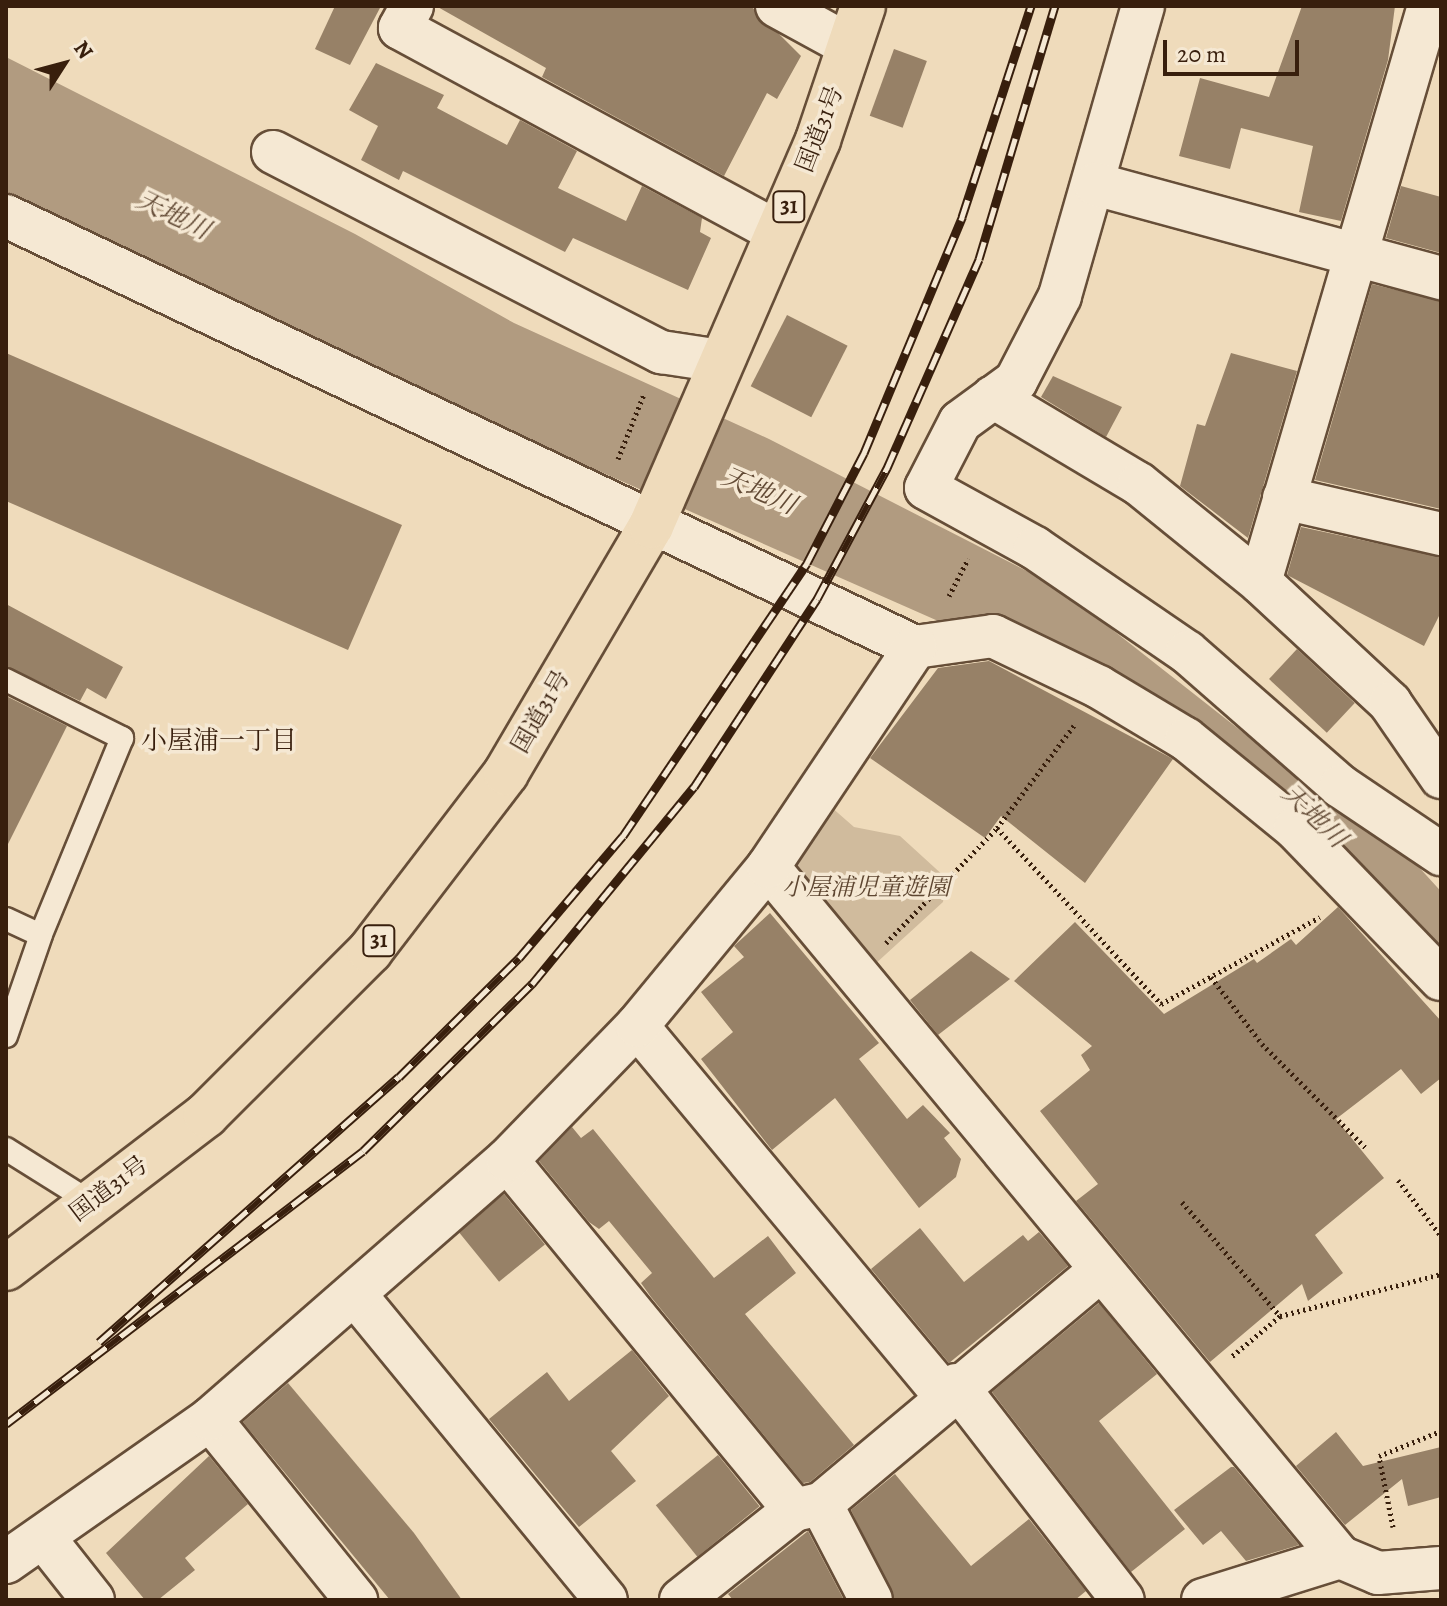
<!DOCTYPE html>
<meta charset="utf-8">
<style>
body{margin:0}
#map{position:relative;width:1447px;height:1606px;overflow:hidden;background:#efdbbb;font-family:Alegreya,"Noto Serif JP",serif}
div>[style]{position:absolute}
.green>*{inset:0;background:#d0bb9d}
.water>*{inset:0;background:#b19b80}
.river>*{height:82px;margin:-41px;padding:0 41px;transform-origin:41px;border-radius:41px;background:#b19b80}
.building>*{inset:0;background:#978167;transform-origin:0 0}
.path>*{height:5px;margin-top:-2.5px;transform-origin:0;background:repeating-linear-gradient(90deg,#381f0d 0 2px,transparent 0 6px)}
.roads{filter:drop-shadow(2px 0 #664e38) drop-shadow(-2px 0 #664e38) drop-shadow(0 2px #664e38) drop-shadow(0 -2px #664e38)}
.lane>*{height:22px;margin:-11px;padding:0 11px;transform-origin:11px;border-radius:11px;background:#f5e8d3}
.street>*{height:42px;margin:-21px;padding:0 21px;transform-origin:21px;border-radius:21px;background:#f5e8d3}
.highway>*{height:44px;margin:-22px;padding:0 22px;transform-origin:22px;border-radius:22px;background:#efdbbb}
.rail>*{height:9px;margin-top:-4.5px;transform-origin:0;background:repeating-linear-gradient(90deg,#f5e8d3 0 18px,#381f0d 0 36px);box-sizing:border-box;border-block:2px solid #381f0d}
span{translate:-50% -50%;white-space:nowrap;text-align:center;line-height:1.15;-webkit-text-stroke:7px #f5e8d3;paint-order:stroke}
.shield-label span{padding:2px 6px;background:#f5e8d3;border:2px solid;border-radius:6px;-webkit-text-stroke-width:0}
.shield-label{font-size:22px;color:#381f0d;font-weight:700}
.street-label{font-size:24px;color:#381f0d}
.park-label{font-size:24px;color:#5e4631;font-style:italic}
.water-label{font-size:26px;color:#624a35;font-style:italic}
.neighbourhood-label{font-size:26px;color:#381f0d}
.frame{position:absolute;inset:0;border:8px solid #381f0d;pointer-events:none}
.north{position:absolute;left:24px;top:24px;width:80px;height:80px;-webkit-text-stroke:6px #f5e8d3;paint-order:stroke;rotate:54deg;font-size:22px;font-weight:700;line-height:32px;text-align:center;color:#381f0d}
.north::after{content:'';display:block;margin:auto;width:28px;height:36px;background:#381f0d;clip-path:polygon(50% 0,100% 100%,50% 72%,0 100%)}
.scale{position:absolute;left:1163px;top:40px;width:136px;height:36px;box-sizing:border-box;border:4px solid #381f0d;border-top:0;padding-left:10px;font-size:24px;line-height:28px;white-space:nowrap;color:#381f0d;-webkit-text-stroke:6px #f5e8d3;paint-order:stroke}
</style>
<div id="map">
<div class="green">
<div style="clip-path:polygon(830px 806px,854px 827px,900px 836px,946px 878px,943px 902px,862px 976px,780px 875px)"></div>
</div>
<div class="water">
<div style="clip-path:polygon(6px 57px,355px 234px,514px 323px,769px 439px,1058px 587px,1310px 785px,1429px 898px,1392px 934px,1196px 759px,1067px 678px,6px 209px)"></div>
</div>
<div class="river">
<div style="left:1334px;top:835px;width:159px;rotate:47.6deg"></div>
</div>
<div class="building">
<div style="clip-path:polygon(335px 6px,381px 6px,350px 65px,315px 49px)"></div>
<div style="clip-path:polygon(436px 6px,751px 6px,801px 56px,777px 99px,767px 93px,724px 176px,542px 77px,546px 68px)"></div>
<div style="clip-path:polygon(1302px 6px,1395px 6px,1388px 60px,1341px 221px,1299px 212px,1313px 146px,1241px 128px,1230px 169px,1179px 156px,1200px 78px,1269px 97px)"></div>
<div style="left:894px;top:49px;width:35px;height:71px;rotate:20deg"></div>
<div style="clip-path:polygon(376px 63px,444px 95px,437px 108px,507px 145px,520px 120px,577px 151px,558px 188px,626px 221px,642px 186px,702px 218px,700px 232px,711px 238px,688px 290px,573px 238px,565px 252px,403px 171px,399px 180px,361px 160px,378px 126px,349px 110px)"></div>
<div style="clip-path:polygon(1401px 186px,1441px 197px,1441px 253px,1386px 238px)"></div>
<div style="clip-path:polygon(1372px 284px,1441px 301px,1441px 509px,1315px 480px)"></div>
<div style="left:787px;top:315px;width:68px;height:80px;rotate:27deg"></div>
<div style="clip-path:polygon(6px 353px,402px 525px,348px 650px,6px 501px)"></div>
<div style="clip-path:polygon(1231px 353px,1297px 371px,1248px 538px,1180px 486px,1197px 424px,1205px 426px)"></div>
<div style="clip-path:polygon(1053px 376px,1122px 407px,1106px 437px,1041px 397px)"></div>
<div style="clip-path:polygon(1301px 527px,1441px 557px,1441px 612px,1424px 646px,1287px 575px)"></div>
<div style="clip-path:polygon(6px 604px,123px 667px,106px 699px,87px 688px,80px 701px,6px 666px)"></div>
<div style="left:1297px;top:649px;width:79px;height:41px;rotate:43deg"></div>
<div style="clip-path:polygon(989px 661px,1173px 759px,1085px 883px,1001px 816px,985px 838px,870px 758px,938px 668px)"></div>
<div style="clip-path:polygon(6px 696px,67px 726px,6px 848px)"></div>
<div style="clip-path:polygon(1338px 907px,1441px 1021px,1441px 1078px,1421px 1094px,1401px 1069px,1336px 1119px,1384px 1178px,1315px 1235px,1343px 1273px,1308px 1301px,1302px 1284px,1210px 1362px,1076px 1201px,1098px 1184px,1040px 1111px,1090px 1070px,1081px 1055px,1092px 1046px,1014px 981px,1075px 922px,1164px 1014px,1254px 959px,1257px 963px,1291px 939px,1296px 945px)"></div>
<div style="clip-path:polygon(770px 913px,879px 1043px,859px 1059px,907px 1119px,923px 1105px,950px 1133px,944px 1138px,961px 1159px,956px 1177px,919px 1208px,835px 1098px,772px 1150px,701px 1059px,733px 1032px,701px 992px,744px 957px,734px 946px)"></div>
<div style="clip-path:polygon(971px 951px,1010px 979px,938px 1035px,910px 1000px)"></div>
<div style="clip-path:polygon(572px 1127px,581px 1138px,593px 1129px,714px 1278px,768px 1236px,796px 1273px,745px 1314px,854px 1445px,810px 1482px,803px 1483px,651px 1297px,641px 1283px,652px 1273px,609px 1221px,599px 1229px,589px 1222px,539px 1161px)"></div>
<div style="left:504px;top:1194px;width:65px;height:59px;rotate:51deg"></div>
<div style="clip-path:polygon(920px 1228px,964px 1282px,1023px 1235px,1028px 1241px,1039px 1232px,1068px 1266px,949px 1363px,871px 1269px)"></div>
<div style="clip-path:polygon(1099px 1303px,1157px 1374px,1099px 1421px,1185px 1529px,1131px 1572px,992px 1392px)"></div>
<div style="clip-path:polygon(632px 1350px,669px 1396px,611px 1451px,636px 1481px,579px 1527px,489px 1419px,547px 1372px,569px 1401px)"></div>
<div style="clip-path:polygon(288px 1383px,414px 1533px,462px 1600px,390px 1600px,247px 1427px,243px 1422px)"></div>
<div style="clip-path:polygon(1336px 1432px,1363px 1466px,1441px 1447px,1441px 1497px,1408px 1506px,1402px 1479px,1345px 1525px,1296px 1466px)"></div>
<div style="left:718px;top:1455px;width:66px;height:80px;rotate:51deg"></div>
<div style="clip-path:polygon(209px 1456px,248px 1504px,185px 1558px,195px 1570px,158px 1600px,145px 1600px,106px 1553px)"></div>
<div style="clip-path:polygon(1231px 1467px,1234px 1467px,1299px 1545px,1246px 1561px,1221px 1531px,1203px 1545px,1174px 1510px)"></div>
<div style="clip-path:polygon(895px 1474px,971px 1566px,1029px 1519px,1086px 1591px,1075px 1600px,895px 1600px,851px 1510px)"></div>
<div style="clip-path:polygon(808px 1531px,844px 1600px,733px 1600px,728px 1594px)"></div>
</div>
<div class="path">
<div style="left:618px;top:459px;width:70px;rotate:-68.2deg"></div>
<div style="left:949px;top:596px;width:42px;rotate:-62.8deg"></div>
<div style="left:997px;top:828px;width:241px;rotate:47deg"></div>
<div style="left:1161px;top:1004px;width:181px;rotate:-28.7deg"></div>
<div style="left:886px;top:943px;width:160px;rotate:-46deg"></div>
<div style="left:997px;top:828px;width:130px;rotate:-53.1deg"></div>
<div style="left:1211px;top:977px;width:84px;rotate:52.7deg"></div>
<div style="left:1262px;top:1044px;width:146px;rotate:45deg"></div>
<div style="left:1398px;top:1180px;width:71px;rotate:52.5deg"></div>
<div style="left:1182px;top:1202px;width:150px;rotate:49.3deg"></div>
<div style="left:1280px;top:1316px;width:65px;rotate:140deg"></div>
<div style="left:1280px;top:1316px;width:166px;rotate:-14.6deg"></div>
<div style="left:1393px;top:1527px;width:72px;rotate:-101.2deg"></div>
<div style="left:1379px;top:1456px;width:67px;rotate:-22deg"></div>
</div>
<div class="roads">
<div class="lane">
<div style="left:6px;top:680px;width:130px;rotate:26.6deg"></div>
<div style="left:122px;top:738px;width:213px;rotate:112.4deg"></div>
<div style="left:6px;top:919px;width:38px;rotate:25deg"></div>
<div style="left:41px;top:935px;width:107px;rotate:109.1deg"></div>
<div style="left:6px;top:1149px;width:102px;rotate:32.1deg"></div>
</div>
<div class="street">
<div style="left:412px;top:6px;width:25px;rotate:119deg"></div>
<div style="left:400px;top:28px;width:430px;rotate:28.4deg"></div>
<div style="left:777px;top:6px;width:83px;rotate:28.7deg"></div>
<div style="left:1143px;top:6px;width:302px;rotate:106deg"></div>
<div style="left:1060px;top:296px;width:96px;rotate:117.4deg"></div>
<div style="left:1016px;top:381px;width:69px;rotate:143.8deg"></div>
<div style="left:960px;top:422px;width:74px;rotate:117.3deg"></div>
<div style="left:926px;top:488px;width:124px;rotate:28.8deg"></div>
<div style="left:1035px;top:548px;width:184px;rotate:34.4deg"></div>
<div style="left:1187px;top:652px;width:203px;rotate:41.2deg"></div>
<div style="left:1340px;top:786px;width:122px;rotate:34deg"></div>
<div style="left:273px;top:152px;width:437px;rotate:27.3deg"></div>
<div style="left:661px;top:352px;width:60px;rotate:8.7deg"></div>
<div style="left:1095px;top:184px;width:359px;rotate:15.2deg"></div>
<div style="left:6px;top:216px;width:1006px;rotate:25.37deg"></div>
<div style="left:915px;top:647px;width:79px;rotate:-8deg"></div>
<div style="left:993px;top:636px;width:118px;rotate:25.7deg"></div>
<div style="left:1099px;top:687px;width:101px;rotate:30.9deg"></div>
<div style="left:1186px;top:739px;width:141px;rotate:39.2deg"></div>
<div style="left:1295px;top:828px;width:210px;rotate:46deg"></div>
<div style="left:993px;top:397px;width:170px;rotate:30.8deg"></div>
<div style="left:1139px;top:484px;width:156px;rotate:39deg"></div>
<div style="left:1260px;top:582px;width:178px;rotate:42.9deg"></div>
<div style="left:1390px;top:703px;width:90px;rotate:55.4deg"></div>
<div style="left:1284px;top:498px;width:161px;rotate:12.9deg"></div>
<div style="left:1260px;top:582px;width:600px;rotate:-73.65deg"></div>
<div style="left:768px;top:867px;width:896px;rotate:50.34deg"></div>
<div style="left:1340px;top:1557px;width:41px;rotate:22.8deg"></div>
<div style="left:1378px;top:1573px;width:63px;rotate:-4.5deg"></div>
<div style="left:637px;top:1026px;width:479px;rotate:50.2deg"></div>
<div style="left:507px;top:1160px;width:453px;rotate:50.6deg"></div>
<div style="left:357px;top:1297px;width:392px;rotate:50.6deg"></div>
<div style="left:956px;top:1385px;width:272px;rotate:52.2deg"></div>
<div style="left:210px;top:1419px;width:233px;rotate:51.1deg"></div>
<div style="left:821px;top:1504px;width:108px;rotate:62.5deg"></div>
<div style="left:44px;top:1538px;width:79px;rotate:51.7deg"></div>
<div style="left:6px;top:1562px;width:249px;rotate:-35deg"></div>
<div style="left:210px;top:1419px;width:394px;rotate:-41.1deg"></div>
<div style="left:507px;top:1160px;width:187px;rotate:-45.9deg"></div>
<div style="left:637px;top:1026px;width:206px;rotate:-50.5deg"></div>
<div style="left:768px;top:867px;width:265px;rotate:-56.2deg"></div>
<div style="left:681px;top:1600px;width:144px;rotate:-38.5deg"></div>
<div style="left:794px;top:1510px;width:28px;rotate:-13deg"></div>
<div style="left:821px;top:1504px;width:365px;rotate:-39.9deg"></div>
<div style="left:1203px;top:1600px;width:144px;rotate:-17.4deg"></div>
</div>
<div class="highway">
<div style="left:6px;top:1268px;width:252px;rotate:-37.4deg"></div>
<div style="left:206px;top:1115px;width:232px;rotate:-45deg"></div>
<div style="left:370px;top:951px;width:224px;rotate:-52.6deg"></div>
<div style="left:506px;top:773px;width:286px;rotate:-59.6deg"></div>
<div style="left:651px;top:526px;width:421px;rotate:-66.6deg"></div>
<div style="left:818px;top:140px;width:141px;rotate:-71.4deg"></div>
</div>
</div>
<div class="rail">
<div style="left:99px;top:1342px;width:400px;rotate:-41.5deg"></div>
<div style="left:399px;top:1077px;width:169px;rotate:-44.8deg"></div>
<div style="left:519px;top:958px;width:160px;rotate:-49.6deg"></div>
<div style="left:623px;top:836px;width:329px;rotate:-56deg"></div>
<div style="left:807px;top:563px;width:124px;rotate:-62.6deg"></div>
<div style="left:864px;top:453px;width:256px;rotate:-67.4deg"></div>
<div style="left:962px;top:217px;width:222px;rotate:-71.9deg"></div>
<div style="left:6px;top:1424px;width:449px;rotate:-37.4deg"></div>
<div style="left:363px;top:1151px;width:238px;rotate:-44.7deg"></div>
<div style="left:532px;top:984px;width:255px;rotate:-50.6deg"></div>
<div style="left:694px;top:787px;width:225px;rotate:-56.8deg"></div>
<div style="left:817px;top:599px;width:149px;rotate:-61.9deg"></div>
<div style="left:887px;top:468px;width:228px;rotate:-66.2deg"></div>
<div style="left:979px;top:259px;width:264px;rotate:-73.3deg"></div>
</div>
<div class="shield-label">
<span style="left:789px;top:207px">31</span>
<span style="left:379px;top:941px">31</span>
</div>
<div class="street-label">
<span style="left:820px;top:129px;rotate:-69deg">国道31号</span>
<span style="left:541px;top:712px;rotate:-60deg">国道31号</span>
<span style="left:109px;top:1189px;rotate:-37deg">国道31号</span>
</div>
<div class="park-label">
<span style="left:866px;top:888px">小屋浦児童遊園</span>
</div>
<div class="water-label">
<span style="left:173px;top:215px;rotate:26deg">天地川</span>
<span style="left:759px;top:491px;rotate:24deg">天地川</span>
<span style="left:1314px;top:816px;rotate:44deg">天地川</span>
</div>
<div class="neighbourhood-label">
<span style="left:219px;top:741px">小屋浦一丁目</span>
</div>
<div class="frame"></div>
<div class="north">N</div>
<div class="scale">20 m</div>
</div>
